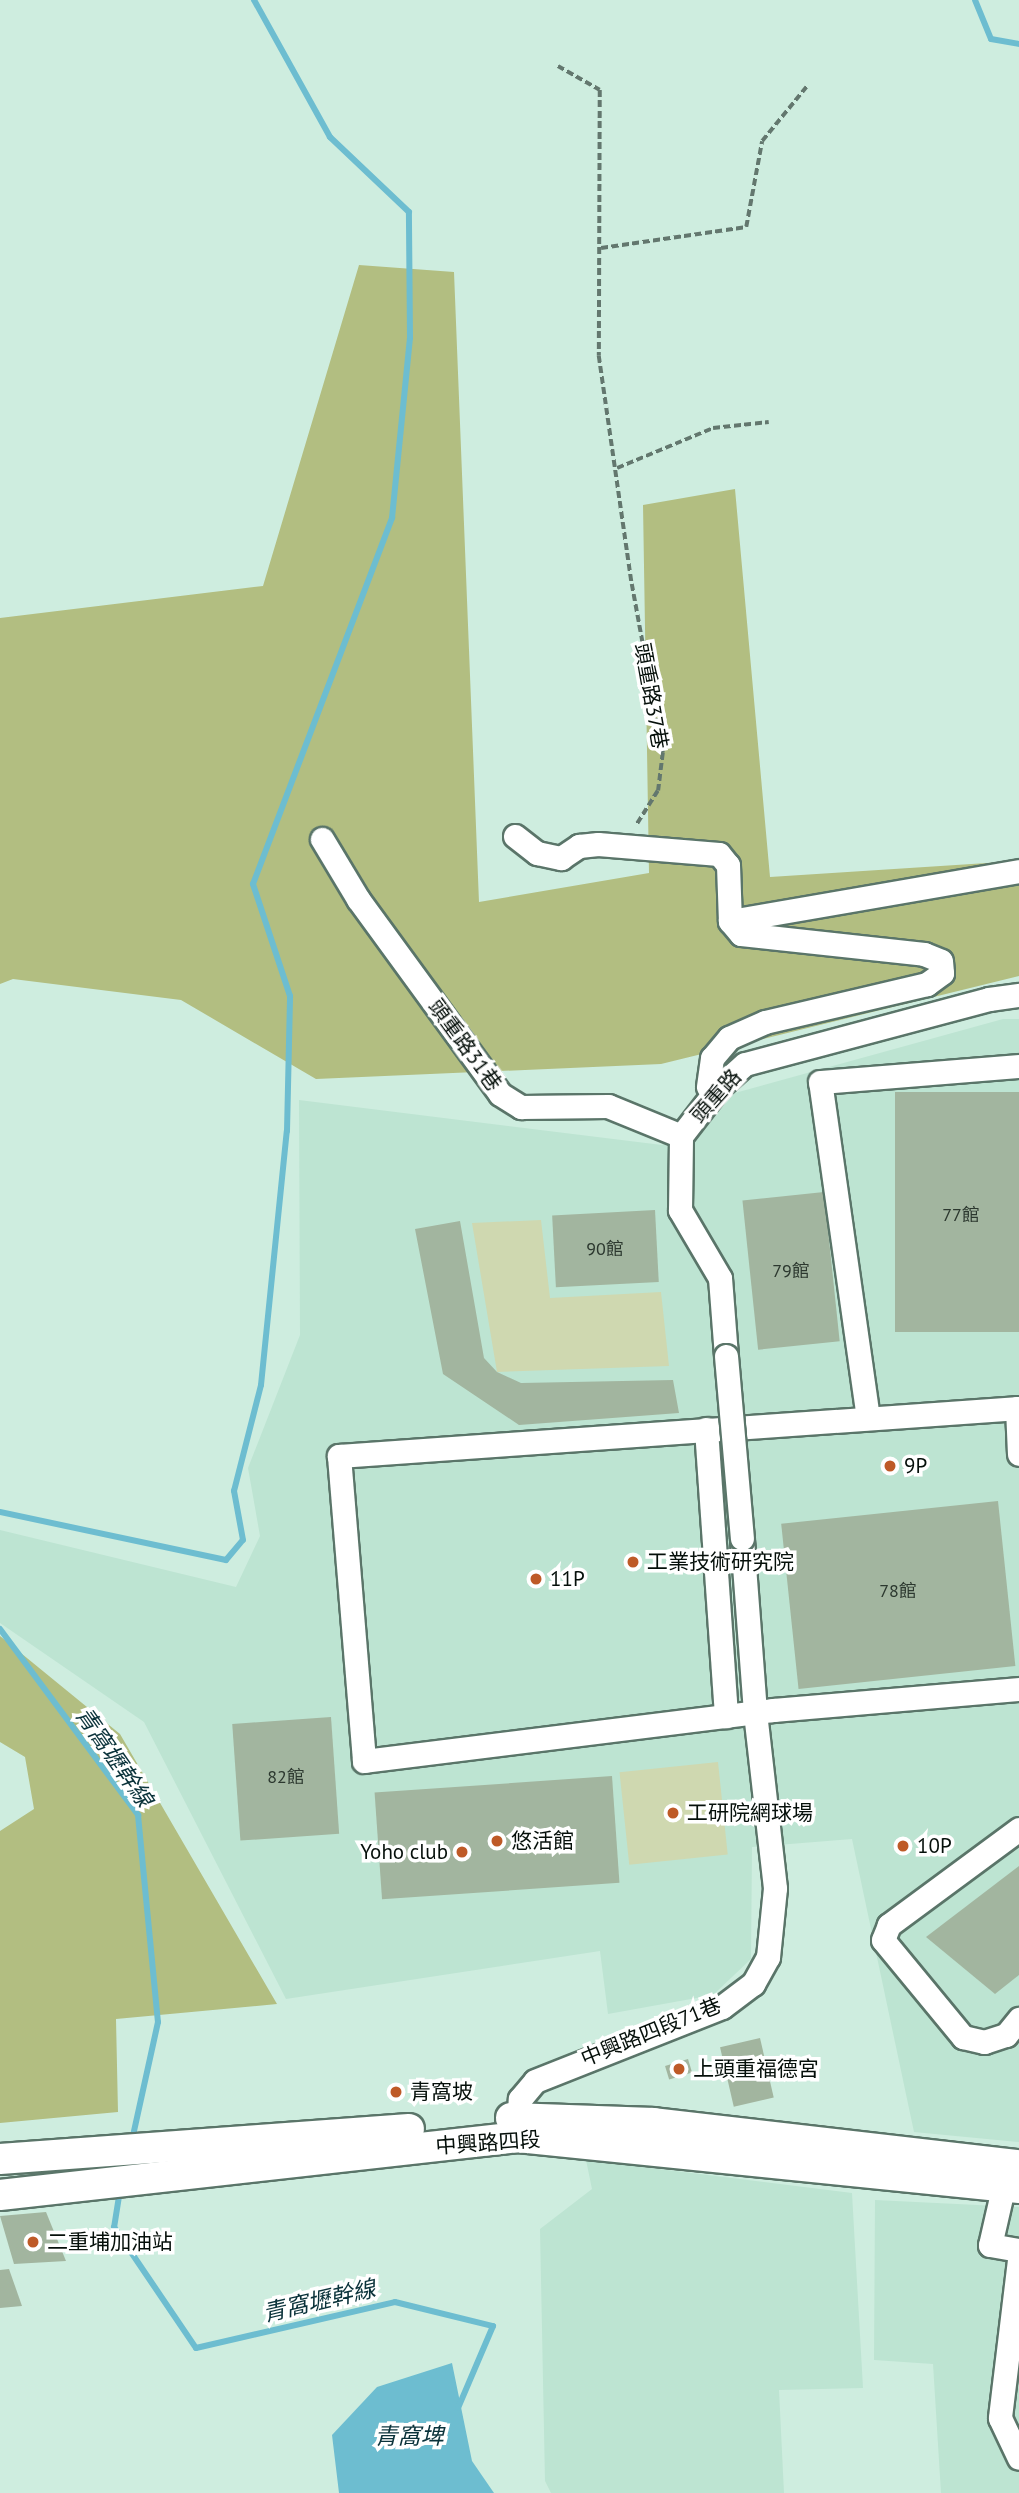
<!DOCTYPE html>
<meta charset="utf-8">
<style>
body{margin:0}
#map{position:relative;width:1019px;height:2493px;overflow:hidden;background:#ceeddf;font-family:"PT Sans","Noto Sans TC",sans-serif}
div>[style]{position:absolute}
.built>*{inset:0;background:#bde4d2}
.green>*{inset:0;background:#cfd8b0;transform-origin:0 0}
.forest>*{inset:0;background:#b2be81}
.water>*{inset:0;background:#6dbdd0}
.stream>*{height:6px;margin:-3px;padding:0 3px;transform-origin:3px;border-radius:3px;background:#6dbdd0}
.building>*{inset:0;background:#a2b59f;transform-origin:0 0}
.path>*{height:3.5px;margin-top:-1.75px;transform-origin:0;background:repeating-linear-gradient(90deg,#63776e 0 7px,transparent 0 10.5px)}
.roads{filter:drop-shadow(2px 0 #5a7569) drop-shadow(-2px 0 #5a7569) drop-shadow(0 2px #5a7569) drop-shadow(0 -2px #5a7569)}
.minor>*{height:23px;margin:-11.5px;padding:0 11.5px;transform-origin:11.5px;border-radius:11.5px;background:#fff}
.major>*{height:30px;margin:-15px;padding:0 15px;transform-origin:15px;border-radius:15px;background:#fff}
.bridges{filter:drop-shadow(2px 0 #5a7569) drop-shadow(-2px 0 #5a7569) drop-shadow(0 2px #5a7569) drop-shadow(0 -2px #5a7569)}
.minor-bridge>*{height:23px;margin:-11.5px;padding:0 11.5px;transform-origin:11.5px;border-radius:11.5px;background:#fff}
.dots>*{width:19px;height:19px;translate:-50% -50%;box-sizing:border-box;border:4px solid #fff;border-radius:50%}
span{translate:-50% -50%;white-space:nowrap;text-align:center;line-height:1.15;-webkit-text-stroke:7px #fff;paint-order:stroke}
.number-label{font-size:18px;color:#2c382f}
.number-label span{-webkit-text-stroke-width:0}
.street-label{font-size:21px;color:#050f0a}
.poi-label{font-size:21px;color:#050f0a}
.left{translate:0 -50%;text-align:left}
.right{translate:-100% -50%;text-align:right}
.water-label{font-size:23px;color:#0a323a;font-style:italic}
</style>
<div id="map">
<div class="built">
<div style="clip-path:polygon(1003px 1019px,1019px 1019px,1019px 2142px,914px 2132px,852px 1839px,752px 1847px,751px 1959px,713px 1995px,608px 2014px,600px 1951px,286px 1999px,144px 1722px,0 1623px,0 1530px,236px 1587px,260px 1536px,248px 1468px,300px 1335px,299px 1100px,662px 1145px,713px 1099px)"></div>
<div style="clip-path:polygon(586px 2160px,852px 2193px,863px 2388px,779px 2390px,784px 2493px,551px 2493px,545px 2481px,540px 2229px,592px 2189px)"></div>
<div style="clip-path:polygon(875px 2200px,1019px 2207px,1019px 2493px,941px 2493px,933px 2364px,874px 2360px)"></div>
</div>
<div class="green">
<div style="clip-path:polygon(541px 1220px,550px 1298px,661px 1292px,669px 1366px,497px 1372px,472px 1223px)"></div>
<div style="left:718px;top:1762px;width:93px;height:99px;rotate:84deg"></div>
</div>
<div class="forest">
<div style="clip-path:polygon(359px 265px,454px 272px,479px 902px,649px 873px,643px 505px,735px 489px,770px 877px,1019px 861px,1019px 976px,661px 1064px,316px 1079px,181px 1000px,13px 979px,0 984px,0 618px,263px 586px)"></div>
<div style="clip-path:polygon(0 1636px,120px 1734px,277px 2004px,116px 2019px,118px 2112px,0 2123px,0 1831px,34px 1809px,25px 1757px,0 1742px)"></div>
</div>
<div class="water">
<div style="clip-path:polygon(452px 2363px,472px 2461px,494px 2493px,339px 2493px,332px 2435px,377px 2387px)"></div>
</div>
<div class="stream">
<div style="left:975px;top:0;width:42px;rotate:67.7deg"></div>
<div style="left:991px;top:39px;width:28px;rotate:10deg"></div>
<div style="left:0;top:1512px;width:231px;rotate:12deg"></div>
<div style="left:226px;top:1560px;width:26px;rotate:-50deg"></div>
<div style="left:243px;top:1540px;width:50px;rotate:-100.4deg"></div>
<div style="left:234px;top:1491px;width:109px;rotate:-75.7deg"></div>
<div style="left:261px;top:1385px;width:255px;rotate:-84.2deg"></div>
<div style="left:287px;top:1131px;width:135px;rotate:-88.7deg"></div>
<div style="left:290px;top:996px;width:118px;rotate:-108.3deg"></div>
<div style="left:253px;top:884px;width:392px;rotate:-69.2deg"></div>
<div style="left:392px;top:518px;width:181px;rotate:-84.3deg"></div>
<div style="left:410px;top:338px;width:126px;rotate:-90.5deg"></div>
<div style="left:409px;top:212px;width:109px;rotate:-136.5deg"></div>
<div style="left:330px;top:137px;width:157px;rotate:-119deg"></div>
<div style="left:0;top:1629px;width:232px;rotate:53.4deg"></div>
<div style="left:138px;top:1815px;width:208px;rotate:84.5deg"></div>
<div style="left:158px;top:2022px;width:112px;rotate:102.4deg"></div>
<div style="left:120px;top:2190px;width:37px;rotate:99deg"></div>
<div style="left:114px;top:2227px;width:146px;rotate:55.9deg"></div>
<div style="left:196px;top:2348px;width:204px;rotate:-13deg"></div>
<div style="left:395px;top:2302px;width:101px;rotate:13.8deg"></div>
<div style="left:493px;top:2326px;width:89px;rotate:113.1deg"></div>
</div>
<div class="building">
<div style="left:1019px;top:1092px;width:240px;height:124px;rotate:90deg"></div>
<div style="left:824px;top:1192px;width:150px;height:82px;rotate:84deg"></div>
<div style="left:655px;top:1210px;width:72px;height:103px;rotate:87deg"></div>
<div style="clip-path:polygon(460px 1221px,484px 1358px,497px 1372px,521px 1383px,673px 1380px,679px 1413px,519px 1425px,443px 1374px,415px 1229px)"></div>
<div style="left:998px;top:1501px;width:166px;height:218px;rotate:84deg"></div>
<div style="left:331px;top:1717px;width:117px;height:99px;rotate:86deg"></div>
<div style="left:612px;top:1776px;width:107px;height:238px;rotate:86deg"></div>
<div style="clip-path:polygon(1019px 1866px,1019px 1975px,995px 1994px,926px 1937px)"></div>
<div style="left:760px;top:2038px;width:61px;height:41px;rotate:77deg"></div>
<div style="left:688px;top:2059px;width:14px;height:24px;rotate:73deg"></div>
<div style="clip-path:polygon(46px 2212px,66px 2261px,14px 2264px,0 2216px)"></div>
<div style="clip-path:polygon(9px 2269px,22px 2306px,0 2308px,0 2270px)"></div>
</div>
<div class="path">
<div style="left:558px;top:66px;width:48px;rotate:29.7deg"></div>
<div style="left:600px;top:90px;width:266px;rotate:90.2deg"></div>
<div style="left:599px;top:356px;width:230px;rotate:81.8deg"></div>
<div style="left:632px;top:584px;width:172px;rotate:79.6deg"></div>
<div style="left:663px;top:753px;width:38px;rotate:97deg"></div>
<div style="left:658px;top:791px;width:41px;rotate:122.2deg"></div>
<div style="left:601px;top:248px;width:147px;rotate:-8.2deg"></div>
<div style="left:746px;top:227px;width:87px;rotate:-79.5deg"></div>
<div style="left:762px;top:141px;width:71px;rotate:-50.7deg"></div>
<div style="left:617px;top:468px;width:104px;rotate:-22.6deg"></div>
<div style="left:713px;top:428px;width:56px;rotate:-6.1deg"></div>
</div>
<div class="roads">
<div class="minor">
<div style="left:515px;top:836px;width:28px;rotate:38deg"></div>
<div style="left:537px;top:853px;width:25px;rotate:12deg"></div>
<div style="left:561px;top:858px;width:22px;rotate:-34deg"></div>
<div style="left:579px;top:846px;width:19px;rotate:-6deg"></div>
<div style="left:598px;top:844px;width:121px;rotate:4.7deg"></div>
<div style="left:719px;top:854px;width:14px;rotate:51deg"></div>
<div style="left:728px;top:865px;width:56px;rotate:88deg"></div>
<div style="left:730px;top:921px;width:17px;rotate:50deg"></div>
<div style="left:741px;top:934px;width:184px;rotate:6.2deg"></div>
<div style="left:924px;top:954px;width:18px;rotate:22deg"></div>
<div style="left:941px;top:961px;width:12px;rotate:85deg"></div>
<div style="left:942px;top:973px;width:19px;rotate:144deg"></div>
<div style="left:927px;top:984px;width:166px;rotate:166.8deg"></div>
<div style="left:765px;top:1022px;width:39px;rotate:156deg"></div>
<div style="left:729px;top:1038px;width:26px;rotate:130deg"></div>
<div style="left:712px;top:1058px;width:29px;rotate:98deg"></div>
<div style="left:322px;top:839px;width:70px;rotate:59deg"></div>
<div style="left:358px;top:899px;width:241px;rotate:53.9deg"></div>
<div style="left:500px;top:1094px;width:25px;rotate:32deg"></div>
<div style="left:521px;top:1107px;width:87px;rotate:-0.7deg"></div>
<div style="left:608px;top:1106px;width:79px;rotate:22.3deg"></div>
<div style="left:730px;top:921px;width:293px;rotate:-9.8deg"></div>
<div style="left:726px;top:1356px;width:78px;rotate:-94.4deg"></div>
<div style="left:720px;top:1278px;width:79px;rotate:-120.5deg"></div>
<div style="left:680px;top:1210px;width:74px;rotate:-89.2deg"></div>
<div style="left:681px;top:1136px;width:61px;rotate:-52.4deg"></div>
<div style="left:718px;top:1088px;width:36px;rotate:-42deg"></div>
<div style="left:745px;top:1064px;width:253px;rotate:-14.9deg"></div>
<div style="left:989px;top:999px;width:30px;rotate:-8deg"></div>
<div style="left:1017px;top:1408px;width:46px;rotate:87.5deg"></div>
<div style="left:1019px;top:1408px;width:682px;rotate:175.96deg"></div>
<div style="left:339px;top:1456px;width:306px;rotate:85.3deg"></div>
<div style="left:364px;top:1761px;width:412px;rotate:-7.1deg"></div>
<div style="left:773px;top:1710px;width:247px;rotate:-4.9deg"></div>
<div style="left:868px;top:1418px;width:339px;rotate:-98.1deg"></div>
<div style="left:820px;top:1082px;width:200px;rotate:-4.6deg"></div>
<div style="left:706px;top:1429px;width:288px;rotate:86deg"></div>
<div style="left:1019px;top:1829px;width:162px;rotate:143.6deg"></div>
<div style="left:889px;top:1925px;width:16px;rotate:112deg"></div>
<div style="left:883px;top:1940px;width:126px;rotate:50.5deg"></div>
<div style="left:963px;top:2037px;width:22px;rotate:13deg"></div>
<div style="left:984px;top:2042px;width:23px;rotate:-18deg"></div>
<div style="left:1006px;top:2035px;width:21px;rotate:-51deg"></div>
<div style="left:518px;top:2132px;width:33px;rotate:-87deg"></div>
<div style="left:520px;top:2099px;width:23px;rotate:-50deg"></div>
<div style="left:535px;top:2081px;width:201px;rotate:-21.6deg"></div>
<div style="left:722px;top:2007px;width:39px;rotate:-37deg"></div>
<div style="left:753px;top:1984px;width:31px;rotate:-61deg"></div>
<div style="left:768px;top:1957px;width:69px;rotate:-84.2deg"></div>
<div style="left:775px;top:1888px;width:177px;rotate:-96.5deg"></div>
<div style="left:755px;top:1712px;width:174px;rotate:-94.3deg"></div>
<div style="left:1007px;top:2171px;width:76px;rotate:102.9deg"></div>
<div style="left:990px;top:2245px;width:29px;rotate:10deg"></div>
<div style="left:1019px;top:2260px;width:159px;rotate:96.9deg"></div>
<div style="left:1000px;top:2418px;width:44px;rotate:64.6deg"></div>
</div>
<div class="major">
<div style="left:511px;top:2118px;width:143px;rotate:2deg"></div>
<div style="left:654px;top:2123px;width:367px;rotate:6.6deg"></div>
<div style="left:0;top:2159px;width:410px;rotate:-4.2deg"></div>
<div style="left:0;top:2195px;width:521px;rotate:-6.39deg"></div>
<div style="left:518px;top:2137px;width:504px;rotate:5.81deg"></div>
</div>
</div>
<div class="bridges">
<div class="minor-bridge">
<div style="left:726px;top:1356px;width:183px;rotate:85deg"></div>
</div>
</div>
<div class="dots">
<div style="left:890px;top:1466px;background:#be5a27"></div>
<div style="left:633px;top:1562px;background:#be5a27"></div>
<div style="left:536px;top:1579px;background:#be5a27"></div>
<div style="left:673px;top:1813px;background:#be5a27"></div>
<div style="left:497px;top:1841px;background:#be5a27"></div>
<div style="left:903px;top:1846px;background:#be5a27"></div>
<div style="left:462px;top:1852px;background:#be5a27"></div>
<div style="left:679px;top:2069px;background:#be5a27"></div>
<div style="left:396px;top:2092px;background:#be5a27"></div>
<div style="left:33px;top:2242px;background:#be5a27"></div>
</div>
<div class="number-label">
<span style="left:961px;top:1215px">77館</span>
<span style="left:605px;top:1249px">90館</span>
<span style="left:791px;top:1271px">79館</span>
<span style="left:898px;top:1591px">78館</span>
<span style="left:286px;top:1777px">82館</span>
</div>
<div class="street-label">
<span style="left:651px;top:696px;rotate:80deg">頭重路37巷</span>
<span style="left:465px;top:1045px;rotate:54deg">頭重路31巷</span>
<span style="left:716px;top:1096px;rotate:-48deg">頭重路</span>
<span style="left:651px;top:2032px;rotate:-22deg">中興路四段71巷</span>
<span style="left:488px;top:2143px;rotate:-4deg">中興路四段</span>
</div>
<div class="poi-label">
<span class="left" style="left:904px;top:1466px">9P</span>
<span class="left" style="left:647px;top:1562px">工業技術研究院</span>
<span class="left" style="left:550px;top:1579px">11P</span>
<span class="left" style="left:687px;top:1813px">工研院網球場</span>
<span class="left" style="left:511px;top:1841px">悠活館</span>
<span class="left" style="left:917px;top:1846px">10P</span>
<span class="right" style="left:448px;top:1852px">Yoho club</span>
<span class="left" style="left:693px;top:2069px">上頭重福德宮</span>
<span class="left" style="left:410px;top:2092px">青窩坡</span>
<span class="left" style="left:47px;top:2242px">二重埔加油站</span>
</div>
<div class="water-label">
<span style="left:114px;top:1757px;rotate:55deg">青窩壢幹線</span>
<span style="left:319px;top:2301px;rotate:-13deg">青窩壢幹線</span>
<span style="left:409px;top:2436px">青窩埤</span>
</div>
</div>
